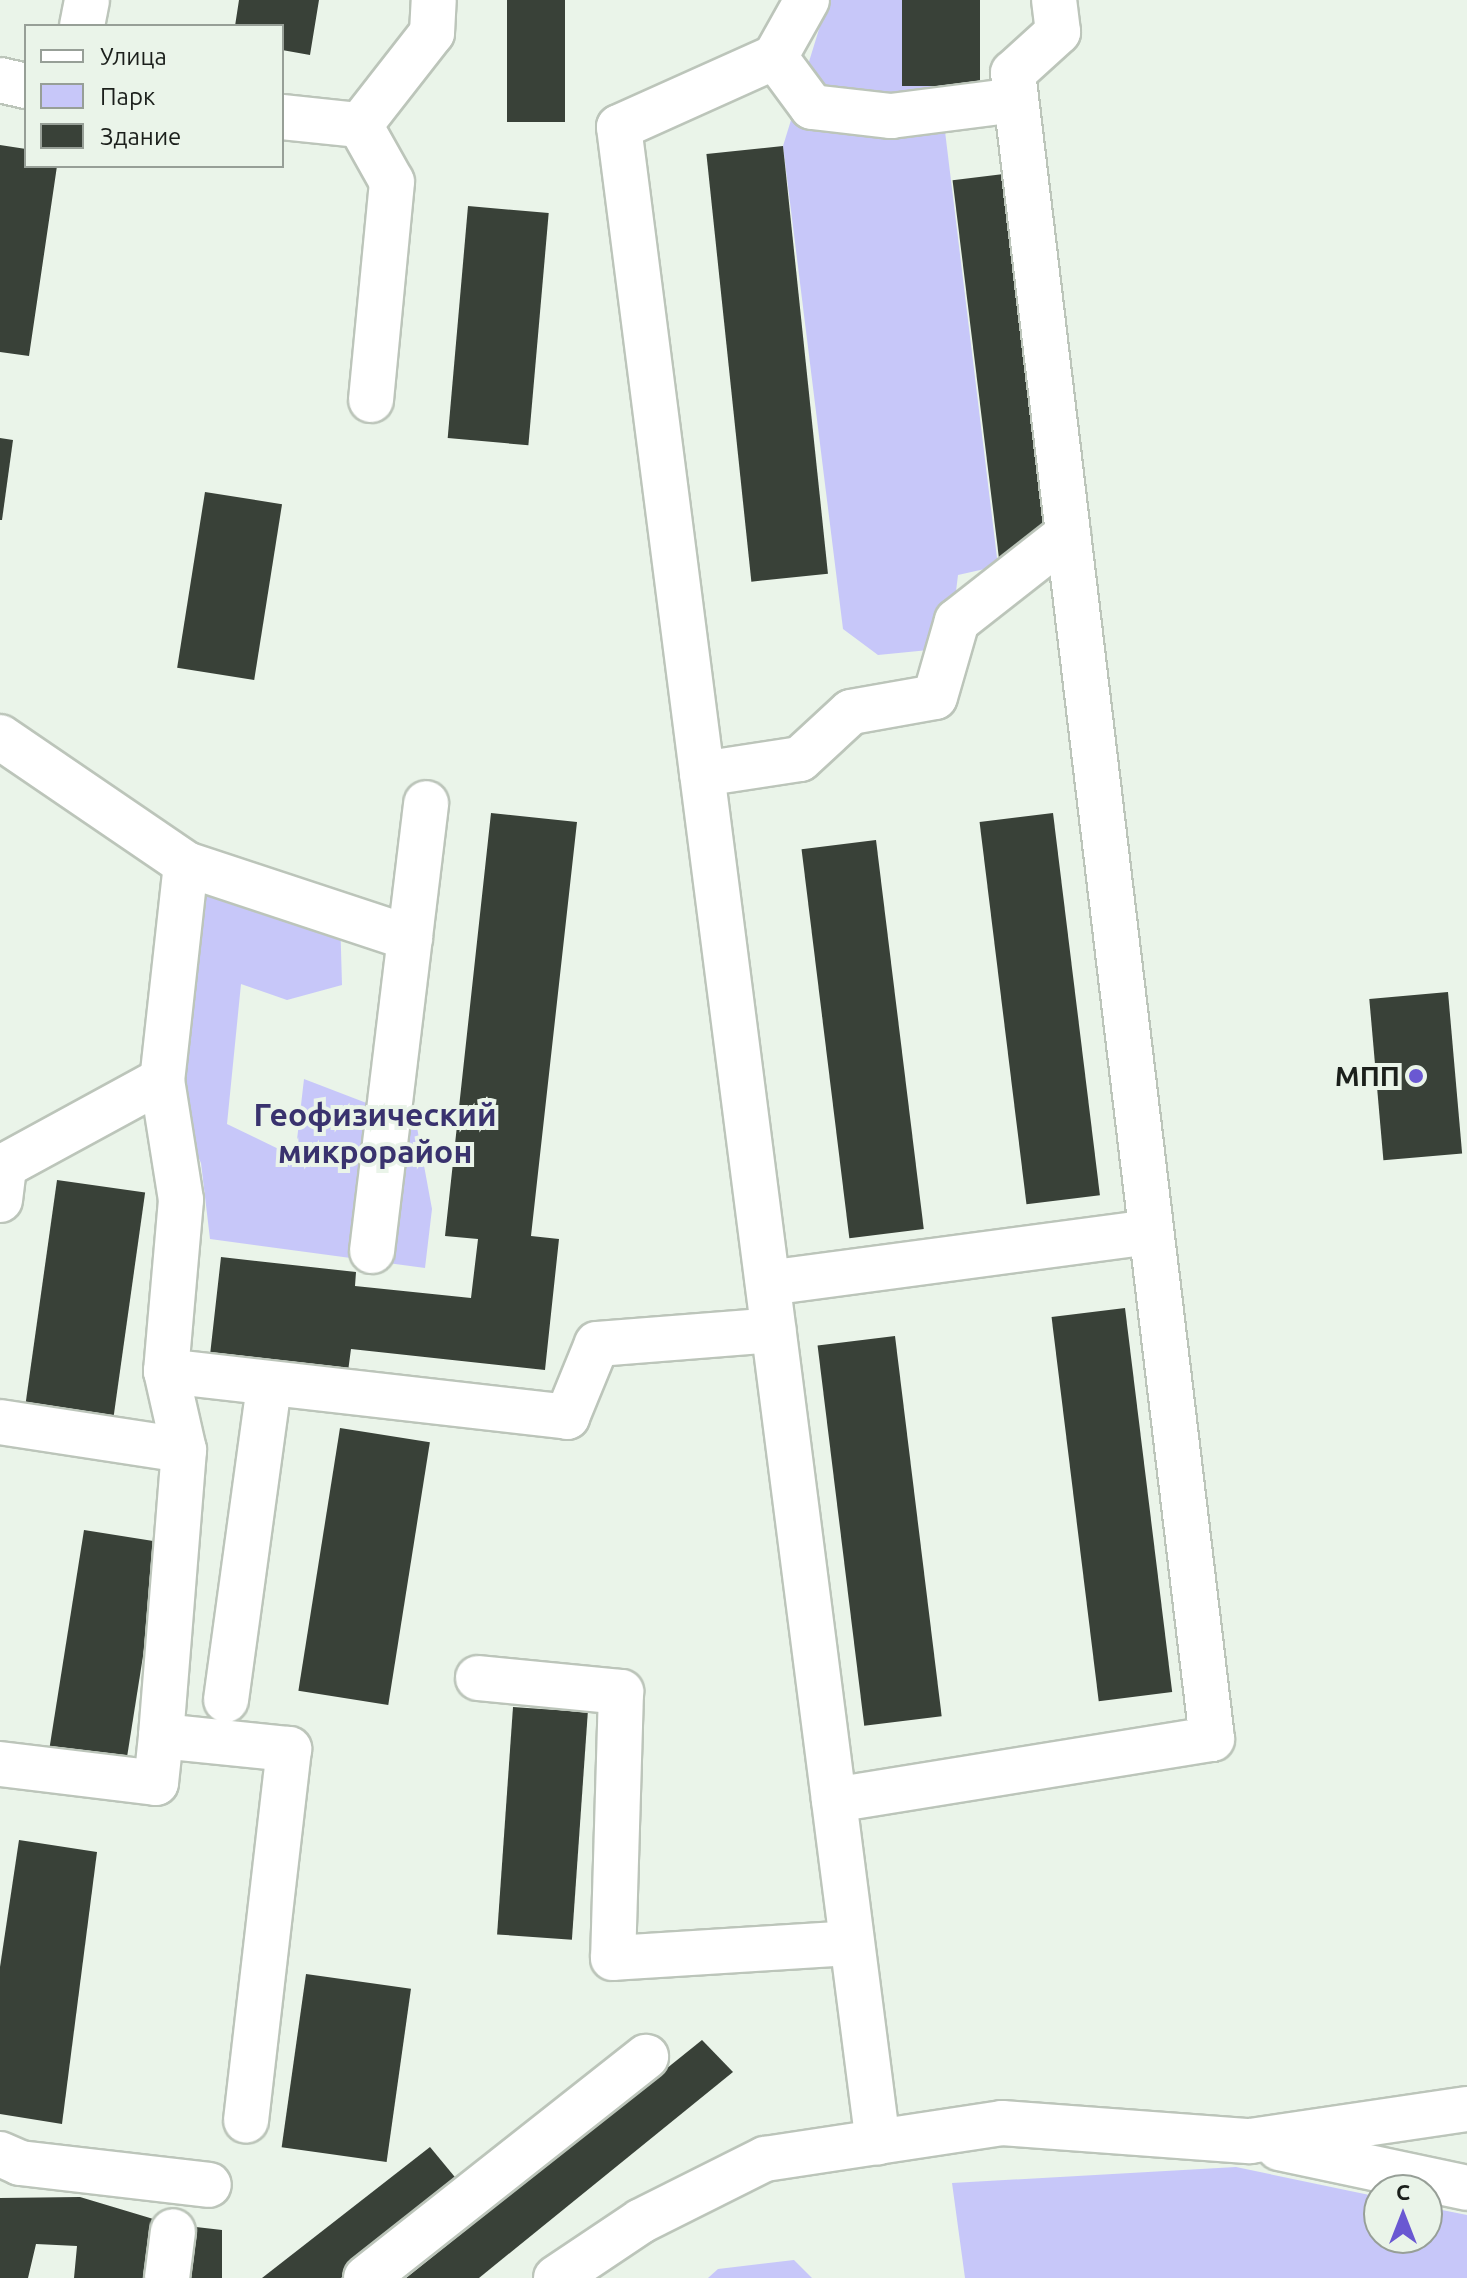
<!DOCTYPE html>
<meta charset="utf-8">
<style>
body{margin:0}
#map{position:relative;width:1467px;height:2278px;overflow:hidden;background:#eaf4e9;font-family:Ubuntu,sans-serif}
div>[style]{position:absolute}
.green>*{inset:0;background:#c7c7f9}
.building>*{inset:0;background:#394138;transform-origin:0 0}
.roads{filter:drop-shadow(2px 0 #bcc5ba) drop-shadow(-2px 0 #bcc5ba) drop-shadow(0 2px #bcc5ba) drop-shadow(0 -2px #bcc5ba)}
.minor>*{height:44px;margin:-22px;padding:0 22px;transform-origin:22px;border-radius:22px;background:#fff}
.dots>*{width:22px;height:22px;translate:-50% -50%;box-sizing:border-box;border:4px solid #eaf4e9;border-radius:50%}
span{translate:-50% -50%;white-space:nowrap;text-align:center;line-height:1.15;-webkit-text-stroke:8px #eaf4e9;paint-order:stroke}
.poi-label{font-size:28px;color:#1b1f1b;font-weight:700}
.right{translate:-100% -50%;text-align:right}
.quarter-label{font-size:32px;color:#39326e;font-weight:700}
.legend{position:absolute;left:24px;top:24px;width:260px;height:144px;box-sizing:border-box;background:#eaf4e9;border:2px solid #979f97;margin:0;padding:10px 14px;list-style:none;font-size:24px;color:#1b1f1b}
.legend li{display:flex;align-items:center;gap:16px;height:40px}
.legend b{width:40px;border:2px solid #979f97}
.north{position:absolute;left:1363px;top:2174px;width:80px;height:80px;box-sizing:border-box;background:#eaf4e9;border:2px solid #979f97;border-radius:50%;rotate:0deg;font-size:22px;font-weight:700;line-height:32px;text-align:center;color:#1b1f1b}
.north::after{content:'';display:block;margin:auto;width:28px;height:36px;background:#6a58d2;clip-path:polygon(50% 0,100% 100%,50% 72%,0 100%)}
</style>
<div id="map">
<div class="green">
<div style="clip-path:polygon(828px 0,929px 0,998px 566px,958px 575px,949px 648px,878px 655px,843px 629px,783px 146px)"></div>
<div style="clip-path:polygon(186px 864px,340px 915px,342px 985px,287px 1000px,241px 984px,227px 1124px,295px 1157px,304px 1079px,416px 1122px,432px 1209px,425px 1268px,210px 1239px,201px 1163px,162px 1080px)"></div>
<div style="clip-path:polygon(1236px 2167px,1379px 2197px,1379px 2238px,1427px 2238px,1427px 2207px,1467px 2215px,1467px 2278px,965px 2278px,952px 2183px)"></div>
<div style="clip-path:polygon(794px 2260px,812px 2278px,708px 2278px,718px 2269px)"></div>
</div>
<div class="building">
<div style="clip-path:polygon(239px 0,319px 0,310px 55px,282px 50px,282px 26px,235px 26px)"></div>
<div style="left:507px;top:0;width:58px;height:122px"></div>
<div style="left:902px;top:0;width:78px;height:86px"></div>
<div style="clip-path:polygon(0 145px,26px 149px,26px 166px,57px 166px,29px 356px,0 352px)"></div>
<div style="left:783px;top:146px;width:430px;height:77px;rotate:84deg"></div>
<div style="left:1028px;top:171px;width:390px;height:76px;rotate:83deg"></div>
<div style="left:468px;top:206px;width:81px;height:233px;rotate:5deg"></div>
<div style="clip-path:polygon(0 438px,13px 440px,2px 520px,0 520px)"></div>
<div style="left:205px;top:492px;width:78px;height:178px;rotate:9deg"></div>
<div style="clip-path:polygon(491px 813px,577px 822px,531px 1236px,559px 1239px,545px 1370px,351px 1349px,347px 1379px,209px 1364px,221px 1257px,356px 1272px,355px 1286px,471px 1298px,478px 1239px,445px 1236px)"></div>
<div style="left:1053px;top:813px;width:385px;height:74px;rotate:83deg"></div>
<div style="left:876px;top:840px;width:392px;height:75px;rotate:83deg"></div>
<div style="left:1448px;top:992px;width:162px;height:79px;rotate:85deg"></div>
<div style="left:57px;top:1180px;width:89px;height:233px;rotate:8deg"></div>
<div style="left:1125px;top:1308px;width:387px;height:74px;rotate:83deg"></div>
<div style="left:895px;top:1336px;width:383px;height:78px;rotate:83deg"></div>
<div style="left:340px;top:1428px;width:91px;height:266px;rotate:9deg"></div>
<div style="left:84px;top:1530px;width:78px;height:220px;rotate:9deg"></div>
<div style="left:513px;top:1707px;width:75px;height:228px;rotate:4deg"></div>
<div style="clip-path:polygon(19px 1840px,97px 1852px,62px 2124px,0 2114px,0 1967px)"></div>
<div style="left:306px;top:1974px;width:106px;height:175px;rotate:8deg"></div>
<div style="clip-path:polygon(702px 2040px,733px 2072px,479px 2278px,406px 2278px)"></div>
<div style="clip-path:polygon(430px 2147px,459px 2182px,341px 2278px,262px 2278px)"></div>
<div style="clip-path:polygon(80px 2197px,160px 2221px,154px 2278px,74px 2278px,77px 2246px,36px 2244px,28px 2278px,0 2278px,0 2198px)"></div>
<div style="clip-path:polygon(196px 2227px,222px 2230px,222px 2278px,190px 2278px)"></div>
</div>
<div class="roads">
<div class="minor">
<div style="left:807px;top:0;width:65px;rotate:119.3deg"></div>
<div style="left:775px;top:57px;width:171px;rotate:155.8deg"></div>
<div style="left:619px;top:127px;width:2032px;rotate:82.68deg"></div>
<div style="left:82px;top:26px;width:26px;rotate:-79deg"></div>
<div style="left:775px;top:57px;width:62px;rotate:53.5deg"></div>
<div style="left:812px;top:107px;width:80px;rotate:6.5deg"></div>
<div style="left:891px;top:116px;width:126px;rotate:-7.3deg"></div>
<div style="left:0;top:80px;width:27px;rotate:13deg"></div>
<div style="left:282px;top:117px;width:78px;rotate:5.9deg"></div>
<div style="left:360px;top:125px;width:65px;rotate:60.7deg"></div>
<div style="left:392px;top:182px;width:219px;rotate:95.5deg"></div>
<div style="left:360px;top:125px;width:117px;rotate:-52deg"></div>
<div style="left:432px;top:33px;width:33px;rotate:-87deg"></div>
<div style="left:0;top:737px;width:225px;rotate:34.3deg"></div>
<div style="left:186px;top:864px;width:236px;rotate:18.3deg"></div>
<div style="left:702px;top:774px;width:99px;rotate:-8.7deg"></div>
<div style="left:800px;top:759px;width:69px;rotate:-42.7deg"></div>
<div style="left:851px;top:712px;width:85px;rotate:-10.1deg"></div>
<div style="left:935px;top:697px;width:79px;rotate:-73.9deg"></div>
<div style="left:957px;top:621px;width:141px;rotate:-38.1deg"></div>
<div style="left:186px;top:864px;width:217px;rotate:96.3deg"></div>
<div style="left:162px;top:1080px;width:121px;rotate:81deg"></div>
<div style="left:181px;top:1200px;width:172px;rotate:95deg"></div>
<div style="left:166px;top:1371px;width:81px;rotate:77.2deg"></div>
<div style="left:184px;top:1450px;width:287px;rotate:94.6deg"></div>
<div style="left:161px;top:1736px;width:129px;rotate:5.8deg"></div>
<div style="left:289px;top:1749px;width:374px;rotate:96.6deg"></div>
<div style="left:0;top:1200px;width:34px;rotate:-83deg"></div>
<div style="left:4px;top:1166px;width:180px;rotate:-28.6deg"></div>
<div style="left:372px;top:1251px;width:451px;rotate:-83.1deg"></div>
<div style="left:768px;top:1283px;width:386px;rotate:-7.6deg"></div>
<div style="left:166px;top:1371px;width:404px;rotate:6.5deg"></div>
<div style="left:567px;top:1417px;width:79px;rotate:-67.7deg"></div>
<div style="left:597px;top:1344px;width:177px;rotate:-4.5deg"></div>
<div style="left:0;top:1422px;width:186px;rotate:8.7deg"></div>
<div style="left:478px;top:1678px;width:144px;rotate:5.6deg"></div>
<div style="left:621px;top:1692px;width:266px;rotate:91.7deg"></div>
<div style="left:613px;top:1958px;width:239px;rotate:-3.6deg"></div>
<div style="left:226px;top:1700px;width:316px;rotate:-82.2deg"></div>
<div style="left:0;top:1764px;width:157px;rotate:6.9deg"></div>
<div style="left:156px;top:1783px;width:47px;rotate:-83.9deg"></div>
<div style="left:834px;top:1800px;width:383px;rotate:-9.2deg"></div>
<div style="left:1212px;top:1739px;width:1678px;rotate:-96.81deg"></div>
<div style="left:1013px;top:73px;width:61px;rotate:-42.3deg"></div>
<div style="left:1058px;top:32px;width:32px;rotate:-97deg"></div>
<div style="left:1279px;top:2148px;width:192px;rotate:12deg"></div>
<div style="left:0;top:2154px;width:22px;rotate:24deg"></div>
<div style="left:20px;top:2163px;width:190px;rotate:6.6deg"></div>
<div style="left:167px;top:2278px;width:47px;rotate:-82.7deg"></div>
<div style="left:366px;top:2278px;width:357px;rotate:-38.3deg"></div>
<div style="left:556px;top:2278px;width:102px;rotate:-33.8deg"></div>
<div style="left:641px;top:2221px;width:139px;rotate:-26.6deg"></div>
<div style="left:765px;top:2159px;width:240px;rotate:-8.6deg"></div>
<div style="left:1002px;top:2123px;width:249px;rotate:4.2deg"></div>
<div style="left:1250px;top:2141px;width:219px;rotate:-8.4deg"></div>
</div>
</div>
<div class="dots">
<div style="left:1416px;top:1076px;background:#6a58d2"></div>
</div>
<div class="poi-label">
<span class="right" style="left:1400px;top:1076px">МПП</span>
</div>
<div class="quarter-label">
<span style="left:375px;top:1133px">Геофизический<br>микрорайон</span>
</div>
<ul class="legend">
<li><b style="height:10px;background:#fff"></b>Улица</li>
<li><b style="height:22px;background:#c7c7f9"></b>Парк</li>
<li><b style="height:22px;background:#394138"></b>Здание</li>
</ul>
<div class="north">С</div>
</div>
